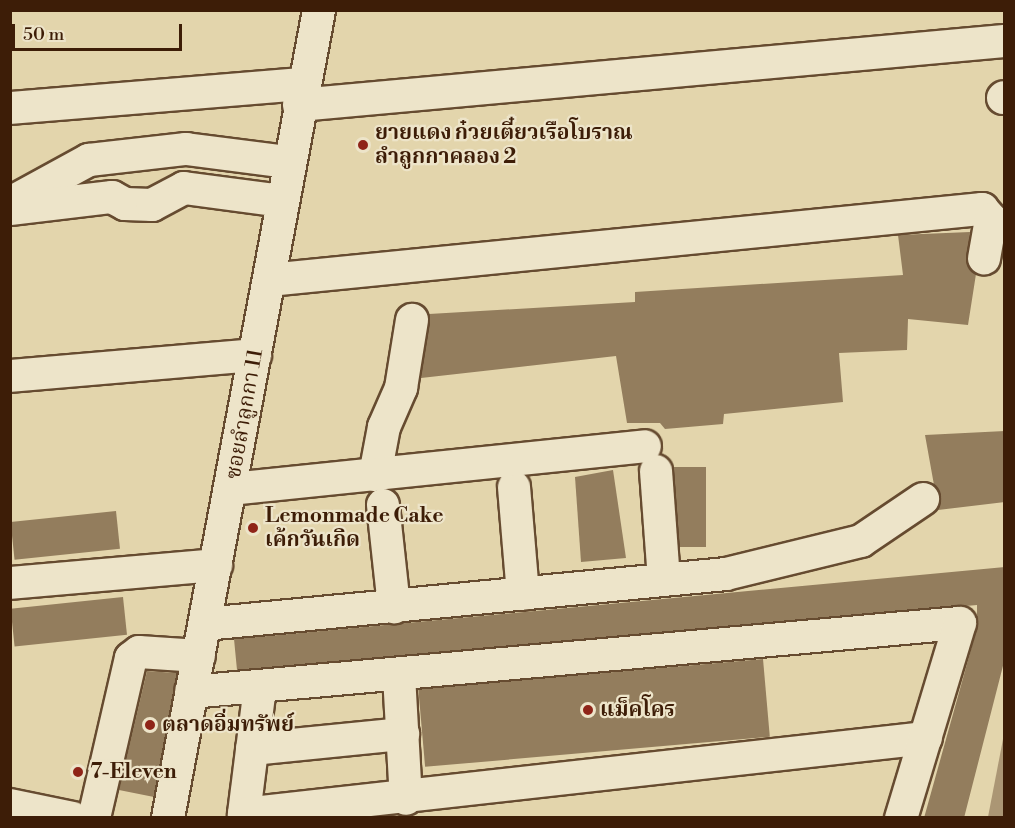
<!DOCTYPE html>
<meta charset="utf-8">
<style>
body{margin:0}
#map{position:relative;width:1015px;height:828px;overflow:hidden;background:#e3d5ac;font-family:"Libre Bodoni","Noto Serif Thai",serif}
div>[style]{position:absolute}
.water>*{inset:0;background:#ab9674}
.building>*{inset:0;background:#937d5d;transform-origin:0 0}
.roads{filter:drop-shadow(2px 0 #664b30) drop-shadow(-2px 0 #664b30) drop-shadow(0 2px #664b30) drop-shadow(0 -2px #664b30)}
.minor>*{height:32px;margin:-16px;padding:0 16px;transform-origin:16px;border-radius:16px;background:#ede4c9}
.dots>*{width:16px;height:16px;translate:-50% -50%;box-sizing:border-box;border:3px solid #ede4c9;border-radius:50%}
span{translate:-50% -50%;white-space:nowrap;text-align:center;line-height:1.15;-webkit-text-stroke:4.5px #ede4c9;paint-order:stroke}
.poi-label{font-size:21px;color:#3d1d07;font-weight:700}
.left{translate:0 -50%;text-align:left}
.street-label{font-size:21px;color:#3d1d07}
.frame{position:absolute;inset:0;border:12px solid #3d1d07;pointer-events:none}
.scale{position:absolute;left:12px;top:24px;width:170px;height:27px;box-sizing:border-box;border:3px solid #3d1d07;border-top:0;padding-left:8px;font-size:18px;line-height:21px;white-space:nowrap;color:#3d1d07;-webkit-text-stroke:4px #ede4c9;paint-order:stroke}
</style>
<div id="map">
<div class="water">
<div style="clip-path:polygon(1004px 734px,1004px 817px,988px 817px)"></div>
</div>
<div class="building">
<div style="clip-path:polygon(970px 232px,967px 264px,976px 274px,968px 325px,908px 319px,907px 350px,839px 353px,843px 402px,724px 414px,723px 424px,665px 429px,660px 423px,627px 423px,616px 356px,421px 378px,429px 314px,635px 302px,635px 292px,903px 275px,898px 235px)"></div>
<div style="clip-path:polygon(1005px 431px,1005px 502px,938px 510px,941px 497px,934px 485px,925px 435px)"></div>
<div style="left:673px;top:467px;width:33px;height:80px"></div>
<div style="clip-path:polygon(613px 470px,626px 558px,581px 562px,575px 477px)"></div>
<div style="left:116px;top:511px;width:38px;height:106px;rotate:84deg"></div>
<div style="clip-path:polygon(1005px 567px,1005px 658px,964px 818px,924px 818px,977px 628px,977px 605px,237px 670px,234px 639px)"></div>
<div style="left:123px;top:597px;width:38px;height:113px;rotate:84deg"></div>
<div style="left:763px;top:659px;width:78px;height:346px;rotate:85deg"></div>
<div style="clip-path:polygon(147px 671px,177px 673px,154px 797px,119px 790px)"></div>
</div>
<div class="roads">
<div class="minor">
<div style="left:1003px;top:98px;width:1px;rotate:-45deg"></div>
<div style="left:299px;top:105px;width:708px;rotate:-5.19deg"></div>
<div style="left:10px;top:108px;width:295px;rotate:-4.7deg"></div>
<div style="left:10px;top:203px;width:90px;rotate:-28.6deg"></div>
<div style="left:89px;top:160px;width:98px;rotate:-6.5deg"></div>
<div style="left:186px;top:149px;width:103px;rotate:7.3deg"></div>
<div style="left:10px;top:209px;width:103px;rotate:-6.7deg"></div>
<div style="left:112px;top:197px;width:15px;rotate:28deg"></div>
<div style="left:125px;top:204px;width:27px;rotate:2deg"></div>
<div style="left:152px;top:205px;width:36px;rotate:-28deg"></div>
<div style="left:184px;top:188px;width:98px;rotate:7.6deg"></div>
<div style="left:269px;top:280px;width:717px;rotate:-5.69deg"></div>
<div style="left:982px;top:209px;width:13px;rotate:48deg"></div>
<div style="left:991px;top:219px;width:40px;rotate:100deg"></div>
<div style="left:10px;top:376px;width:246px;rotate:-4.9deg"></div>
<div style="left:656px;top:471px;width:109px;rotate:85.8deg"></div>
<div style="left:375px;top:475px;width:49px;rotate:-79.4deg"></div>
<div style="left:384px;top:427px;width:43px;rotate:-66.4deg"></div>
<div style="left:401px;top:388px;width:69px;rotate:-80.8deg"></div>
<div style="left:514px;top:487px;width:107px;rotate:85.2deg"></div>
<div style="left:231px;top:489px;width:416px;rotate:-5.9deg"></div>
<div style="left:383px;top:505px;width:103px;rotate:83.8deg"></div>
<div style="left:10px;top:583px;width:207px;rotate:-5deg"></div>
<div style="left:205px;top:624px;width:523px;rotate:-5.48deg"></div>
<div style="left:726px;top:574px;width:139px;rotate:-13.7deg"></div>
<div style="left:861px;top:541px;width:75px;rotate:-34.1deg"></div>
<div style="left:399px;top:675px;width:124px;rotate:86.8deg"></div>
<div style="left:260px;top:687px;width:128px;rotate:97.2deg"></div>
<div style="left:244px;top:814px;width:686px;rotate:-6.36deg"></div>
<div style="left:191px;top:692px;width:772px;rotate:-5.13deg"></div>
<div style="left:960px;top:623px;width:204px;rotate:106.8deg"></div>
<div style="left:252px;top:749px;width:152px;rotate:-5.7deg"></div>
<div style="left:10px;top:805px;width:64px;rotate:11.7deg"></div>
<div style="left:94px;top:818px;width:164px;rotate:-77deg"></div>
<div style="left:131px;top:658px;width:10px;rotate:-37deg"></div>
<div style="left:139px;top:652px;width:60px;rotate:3.8deg"></div>
<div style="left:168px;top:818px;width:822px;rotate:-79.41deg"></div>
</div>
</div>
<div class="dots">
<div style="left:363px;top:145px;background:#8f2418"></div>
<div style="left:253px;top:528px;background:#8f2418"></div>
<div style="left:588px;top:710px;background:#8f2418"></div>
<div style="left:150px;top:725px;background:#8f2418"></div>
<div style="left:78px;top:772px;background:#8f2418"></div>
</div>
<div class="poi-label">
<span class="left" style="left:375px;top:145px">ยายแดง ก๋วยเตี๋ยวเรือโบราณ<br>ลำลูกกาคลอง 2</span>
<span class="left" style="left:265px;top:528px">Lemonmade Cake<br>เค้กวันเกิด</span>
<span class="left" style="left:600px;top:710px">แม็คโคร</span>
<span class="left" style="left:162px;top:725px">ตลาดอิ่มทรัพย์</span>
<span class="left" style="left:90px;top:772px">7-Eleven</span>
</div>
<div class="street-label">
<span style="left:245px;top:414px;rotate:-80deg">ซอยลำลูกกา 11</span>
</div>
<div class="frame"></div>
<div class="scale">50 m</div>
</div>
